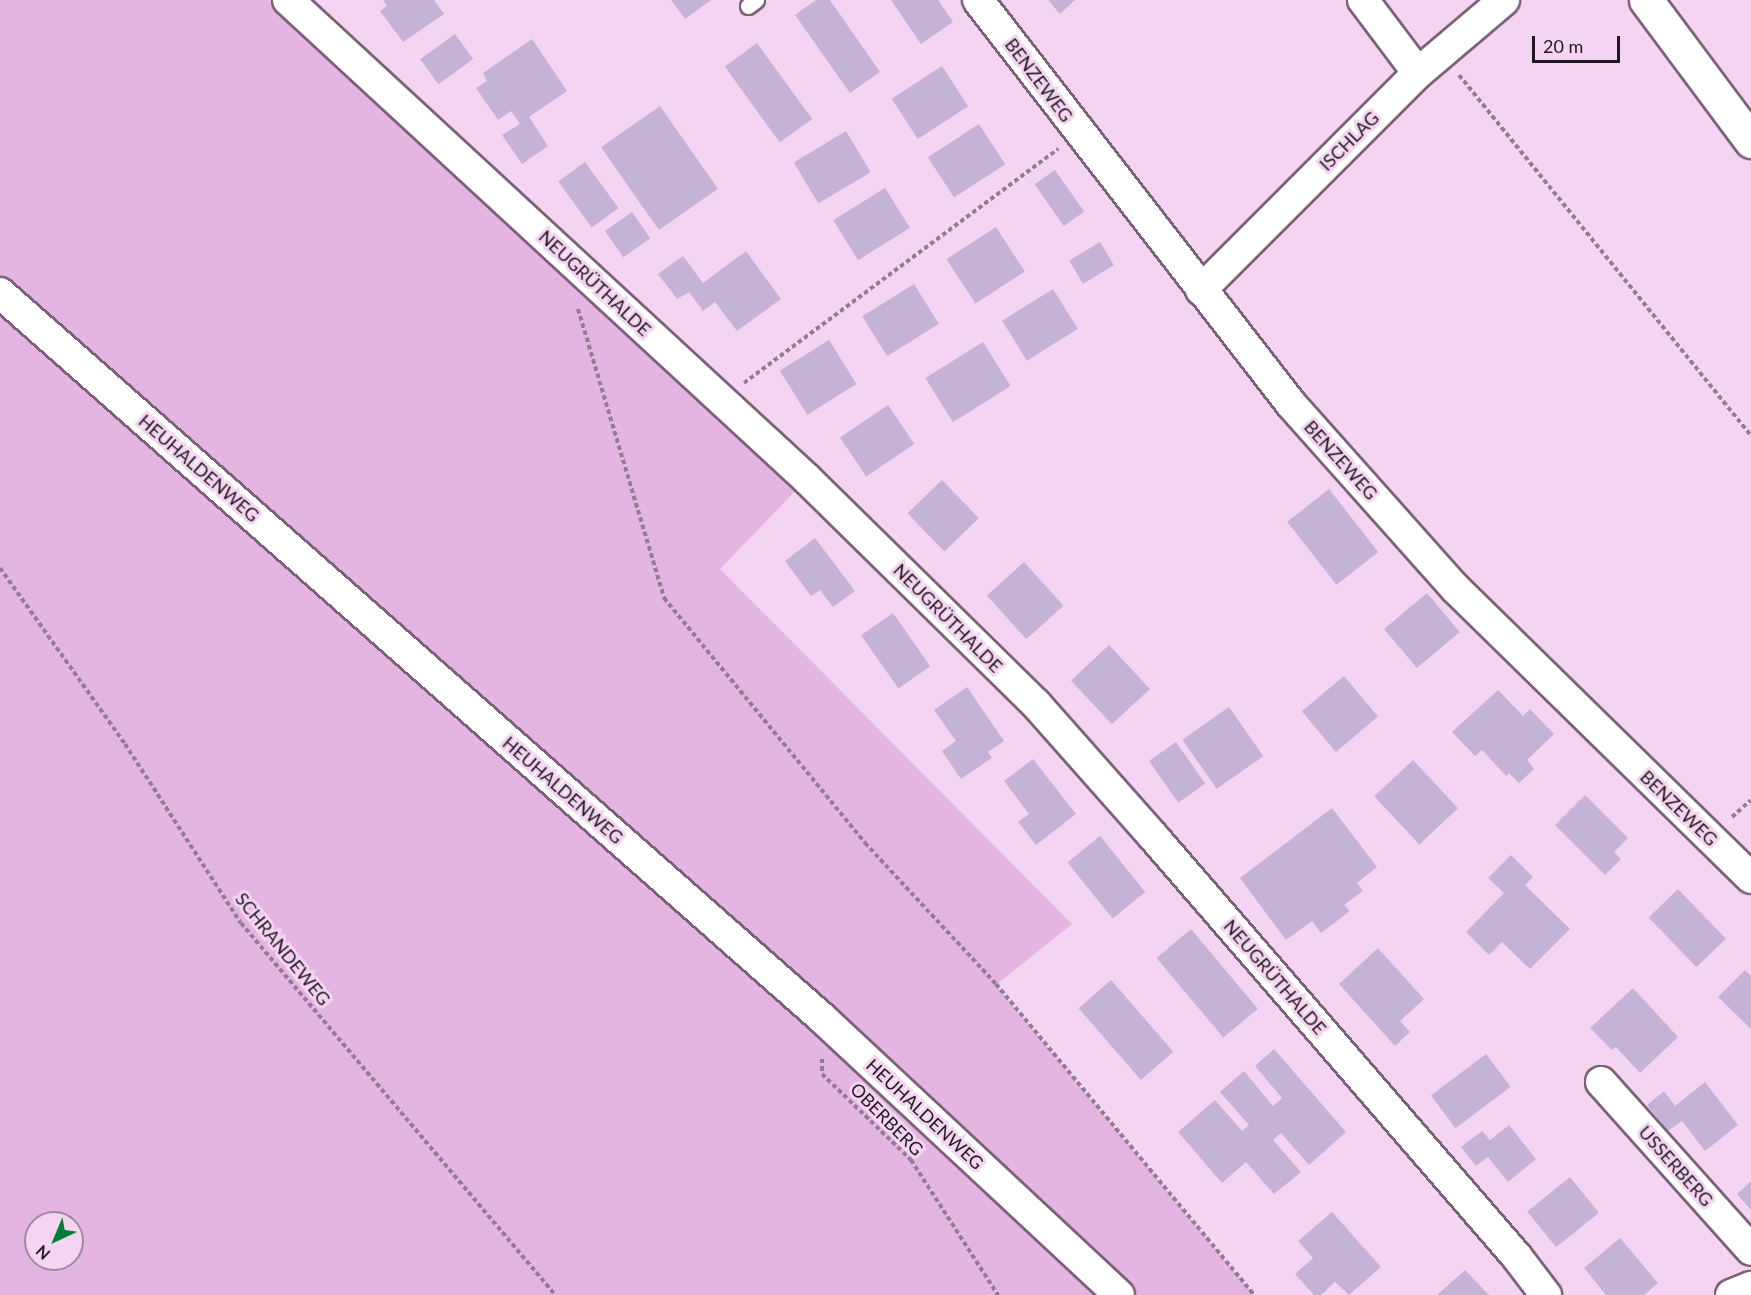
<!DOCTYPE html>
<meta charset="utf-8">
<style>
body{margin:0}
#map{position:relative;width:1751px;height:1295px;overflow:hidden;background:#f4d5f1;font-family:Lato,sans-serif}
div>[style]{position:absolute}
.green>*{inset:0;background:#e5b5e2}
.building>*{inset:0;background:#c5b3d5;transform-origin:0 0}
.path>*{height:4px;margin-top:-2px;transform-origin:0;background:repeating-linear-gradient(90deg,#937d91 0 4.5px,transparent 0 7.5px)}
.roads{filter:drop-shadow(2px 0 #7c617a) drop-shadow(-2px 0 #7c617a) drop-shadow(0 2px #7c617a) drop-shadow(0 -2px #7c617a)}
.service>*{height:15px;margin:-7.5px;padding:0 7.5px;transform-origin:7.5px;border-radius:7.5px;background:#fff}
.minor>*{height:30px;margin:-15px;padding:0 15px;transform-origin:15px;border-radius:15px;background:#fff}
.primary>*{height:33px;margin:-16.5px;padding:0 16.5px;transform-origin:16.5px;border-radius:16.5px;background:#fff}
span{translate:-50% -50%;white-space:nowrap;text-align:center;line-height:1.15;-webkit-text-stroke:6px #f4d5f1;paint-order:stroke}
.street-label{font-size:18px;color:#221721}
.north{position:absolute;left:24px;top:1211px;width:60px;height:60px;box-sizing:border-box;background:#f4d5f1;border:2px solid #a0899e;border-radius:50%;rotate:224deg;font-size:16px;font-weight:700;line-height:24px;text-align:center;color:#221721}
.north::after{content:'';display:block;margin:auto;width:21px;height:27px;background:#057d34;clip-path:polygon(50% 0,100% 100%,50% 72%,0 100%)}
.scale{position:absolute;left:1532px;top:36px;width:88px;height:27px;box-sizing:border-box;border:3px solid #221721;border-top:0;padding-left:8px;font-size:18px;line-height:21px;white-space:nowrap;color:#221721;-webkit-text-stroke:4px #f4d5f1;paint-order:stroke}
</style>
<div id="map">
<div class="green">
<div style="clip-path:polygon(evenodd,0 0,288px 0,807px 479px,720px 569px,1072px 924px,996px 985px,1254px 1295px,0 1295px,0 0,36px 1223px,72px 1223px,72px 1259px,36px 1259px,36px 1223px)"></div>
</div>
<div class="building">
<div style="clip-path:polygon(383px 0,434px 0,444px 14px,403px 42px,380px 11px,387px 6px)"></div>
<div style="clip-path:polygon(671px 0,711px 0,685px 19px)"></div>
<div style="clip-path:polygon(816px 0,830px 0,880px 72px,850px 93px,795px 15px)"></div>
<div style="clip-path:polygon(891px 0,938px 0,953px 22px,921px 44px)"></div>
<div style="clip-path:polygon(1048px 0,1075px 0,1060px 14px)"></div>
<div style="left:455px;top:34px;width:31px;height:43px;rotate:54deg"></div>
<div style="clip-path:polygon(532px 39px,567px 91px,529px 117px,548px 146px,522px 164px,502px 135px,520px 124px,511px 111px,498px 120px,476px 88px,487px 81px,483px 73px)"></div>
<div style="left:757px;top:43px;width:94px;height:40px;rotate:54deg"></div>
<div style="left:942px;top:66px;width:48px;height:60px;rotate:57deg"></div>
<div style="left:660px;top:106px;width:101px;height:72px;rotate:55deg"></div>
<div style="left:979px;top:124px;width:48px;height:61px;rotate:57deg"></div>
<div style="left:846px;top:131px;width:48px;height:61px;rotate:59deg"></div>
<div style="left:585px;top:162px;width:57px;height:33px;rotate:54deg"></div>
<div style="left:1055px;top:170px;width:51px;height:25px;rotate:55deg"></div>
<div style="left:885px;top:188px;width:47px;height:61px;rotate:58deg"></div>
<div style="left:632px;top:212px;width:32px;height:33px;rotate:55deg"></div>
<div style="left:996px;top:227px;width:53px;height:59px;rotate:57deg"></div>
<div style="left:1100px;top:242px;width:27px;height:36px;rotate:59deg"></div>
<div style="clip-path:polygon(746px 251px,781px 299px,737px 331px,715px 302px,703px 311px,689px 292px,677px 299px,658px 274px,683px 256px,703px 283px)"></div>
<div style="left:914px;top:284px;width:47px;height:61px;rotate:58deg"></div>
<div style="left:1053px;top:289px;width:47px;height:60px;rotate:58deg"></div>
<div style="left:829px;top:340px;width:52px;height:58px;rotate:58deg"></div>
<div style="left:983px;top:342px;width:52px;height:68px;rotate:58deg"></div>
<div style="left:888px;top:405px;width:47px;height:58px;rotate:56deg"></div>
<div style="left:942px;top:480px;width:53px;height:48px;rotate:46deg"></div>
<div style="left:1329px;top:489px;width:80px;height:53px;rotate:52deg"></div>
<div style="clip-path:polygon(815px 538px,855px 591px,833px 607px,820px 590px,811px 596px,785px 561px)"></div>
<div style="left:1024px;top:562px;width:59px;height:50px;rotate:48deg"></div>
<div style="left:1427px;top:593px;width:51px;height:56px;rotate:50deg"></div>
<div style="left:893px;top:613px;width:65px;height:39px;rotate:55deg"></div>
<div style="left:1109px;top:645px;width:60px;height:52px;rotate:47deg"></div>
<div style="left:1344px;top:676px;width:53px;height:55px;rotate:50deg"></div>
<div style="clip-path:polygon(967px 687px,1004px 741px,988px 752px,992px 758px,961px 779px,942px 751px,956px 741px,934px 710px)"></div>
<div style="clip-path:polygon(1498px 690px,1523px 716px,1530px 709px,1554px 734px,1527px 760px,1534px 769px,1519px 783px,1509px 773px,1506px 776px,1482px 750px,1475px 756px,1452px 732px)"></div>
<div style="left:1229px;top:707px;width:60px;height:57px;rotate:55deg"></div>
<div style="left:1176px;top:742px;width:51px;height:33px;rotate:55deg"></div>
<div style="clip-path:polygon(1033px 759px,1076px 814px,1036px 845px,1018px 822px,1029px 814px,1004px 781px)"></div>
<div style="left:1413px;top:760px;width:66px;height:53px;rotate:47deg"></div>
<div style="clip-path:polygon(1585px 795px,1628px 838px,1614px 852px,1621px 859px,1605px 875px,1555px 825px)"></div>
<div style="clip-path:polygon(1332px 808px,1377px 867px,1357px 883px,1363px 891px,1344px 905px,1350px 911px,1321px 933px,1312px 921px,1286px 940px,1240px 878px)"></div>
<div style="left:1100px;top:836px;width:72px;height:42px;rotate:51deg"></div>
<div style="clip-path:polygon(1511px 855px,1533px 877px,1525px 885px,1570px 929px,1530px 969px,1502px 942px,1489px 955px,1466px 932px,1504px 893px,1488px 878px)"></div>
<div style="left:1678px;top:889px;width:69px;height:41px;rotate:46deg"></div>
<div style="left:1191px;top:929px;width:104px;height:45px;rotate:50deg"></div>
<div style="clip-path:polygon(1378px 948px,1424px 999px,1400px 1021px,1410px 1032px,1395px 1046px,1339px 984px)"></div>
<div style="clip-path:polygon(1745px 970px,1751px 976px,1751px 1029px,1718px 997px)"></div>
<div style="left:1111px;top:980px;width:95px;height:43px;rotate:49deg"></div>
<div style="clip-path:polygon(1633px 988px,1678px 1037px,1640px 1073px,1616px 1047px,1612px 1050px,1590px 1028px)"></div>
<div style="clip-path:polygon(1274px 1049px,1346px 1132px,1309px 1165px,1281px 1133px,1273px 1140px,1301px 1172px,1274px 1194px,1246px 1162px,1222px 1183px,1178px 1132px,1215px 1100px,1242px 1131px,1249px 1125px,1220px 1092px,1244px 1071px,1273px 1106px,1282px 1098px,1255px 1066px)"></div>
<div style="left:1486px;top:1054px;width:41px;height:69px;rotate:53deg"></div>
<div style="clip-path:polygon(1705px 1082px,1738px 1125px,1705px 1151px,1682px 1121px,1668px 1131px,1647px 1105px,1664px 1091px,1675px 1106px)"></div>
<div style="clip-path:polygon(1509px 1125px,1536px 1159px,1508px 1182px,1488px 1157px,1476px 1166px,1461px 1147px,1482px 1131px,1490px 1140px)"></div>
<div style="left:1570px;top:1177px;width:46px;height:55px;rotate:51deg"></div>
<div style="clip-path:polygon(1751px 1181px,1751px 1210px,1737px 1194px)"></div>
<div style="clip-path:polygon(1332px 1212px,1381px 1267px,1349px 1295px,1335px 1282px,1321px 1295px,1314px 1295px,1295px 1274px,1313px 1258px,1298px 1241px)"></div>
<div style="clip-path:polygon(1620px 1238px,1658px 1283px,1644px 1295px,1606px 1295px,1584px 1268px)"></div>
<div style="clip-path:polygon(1465px 1270px,1489px 1295px,1437px 1295px)"></div>
</div>
<div class="path">
<div style="left:1459px;top:75px;width:464px;rotate:51deg"></div>
<div style="left:578px;top:309px;width:302px;rotate:73.4deg"></div>
<div style="left:664px;top:598px;width:317px;rotate:50.6deg"></div>
<div style="left:865px;top:843px;width:192px;rotate:47.1deg"></div>
<div style="left:996px;top:984px;width:404px;rotate:50.3deg"></div>
<div style="left:744px;top:383px;width:392px;rotate:-36.7deg"></div>
<div style="left:0;top:568px;width:216px;rotate:54.6deg"></div>
<div style="left:125px;top:744px;width:213px;rotate:57.1deg"></div>
<div style="left:241px;top:923px;width:487px;rotate:49.8deg"></div>
<div style="left:1732px;top:817px;width:25px;rotate:-42deg"></div>
<div style="left:822px;top:1059px;width:15px;rotate:90deg"></div>
<div style="left:822px;top:1074px;width:124px;rotate:44deg"></div>
<div style="left:911px;top:1160px;width:161px;rotate:57.2deg"></div>
</div>
<div class="roads">
<div class="service">
<div style="left:748px;top:6px;width:10px;rotate:-37deg"></div>
</div>
<div class="minor">
<div style="left:288px;top:0;width:706px;rotate:42.7deg"></div>
<div style="left:807px;top:479px;width:321px;rotate:44.5deg"></div>
<div style="left:1036px;top:704px;width:175px;rotate:48.5deg"></div>
<div style="left:1152px;top:835px;width:558px;rotate:49.14deg"></div>
<div style="left:1517px;top:1257px;width:48px;rotate:52.7deg"></div>
<div style="left:978px;top:0;width:511px;rotate:52.23deg"></div>
<div style="left:1291px;top:404px;width:248px;rotate:48.3deg"></div>
<div style="left:1456px;top:589px;width:413px;rotate:44.4deg"></div>
<div style="left:1363px;top:0;width:91px;rotate:53deg"></div>
<div style="left:1201px;top:290px;width:307px;rotate:-45deg"></div>
<div style="left:1418px;top:73px;width:113px;rotate:-40.3deg"></div>
<div style="left:0;top:293px;width:1096px;rotate:41.41deg"></div>
<div style="left:822px;top:1018px;width:406px;rotate:43deg"></div>
<div style="left:1601px;top:1082px;width:225px;rotate:48.2deg"></div>
<div style="left:1731px;top:1295px;width:22px;rotate:-22deg"></div>
</div>
<div class="primary">
<div style="left:1646px;top:0;width:176px;rotate:53.3deg"></div>
</div>
</div>
<div class="street-label">
<span style="left:1039px;top:80px;rotate:53deg">BENZEWEG</span>
<span style="left:1349px;top:141px;rotate:-45deg">ISCHLAG</span>
<span style="left:595px;top:283px;rotate:43deg">NEUGRÜTHALDE</span>
<span style="left:1341px;top:460px;rotate:48deg">BENZEWEG</span>
<span style="left:199px;top:468px;rotate:41deg">HEUHALDENWEG</span>
<span style="left:948px;top:618px;rotate:45deg">NEUGRÜTHALDE</span>
<span style="left:563px;top:790px;rotate:41deg">HEUHALDENWEG</span>
<span style="left:1679px;top:808px;rotate:44deg">BENZEWEG</span>
<span style="left:283px;top:949px;rotate:51deg">SCHRANDEWEG</span>
<span style="left:1275px;top:977px;rotate:49deg">NEUGRÜTHALDE</span>
<span style="left:925px;top:1114px;rotate:43deg">HEUHALDENWEG</span>
<span style="left:887px;top:1119px;rotate:45deg">OBERBERG</span>
<span style="left:1676px;top:1166px;rotate:48deg">USSERBERG</span>
</div>
<div class="north">N</div>
<div class="scale">20 m</div>
</div>
